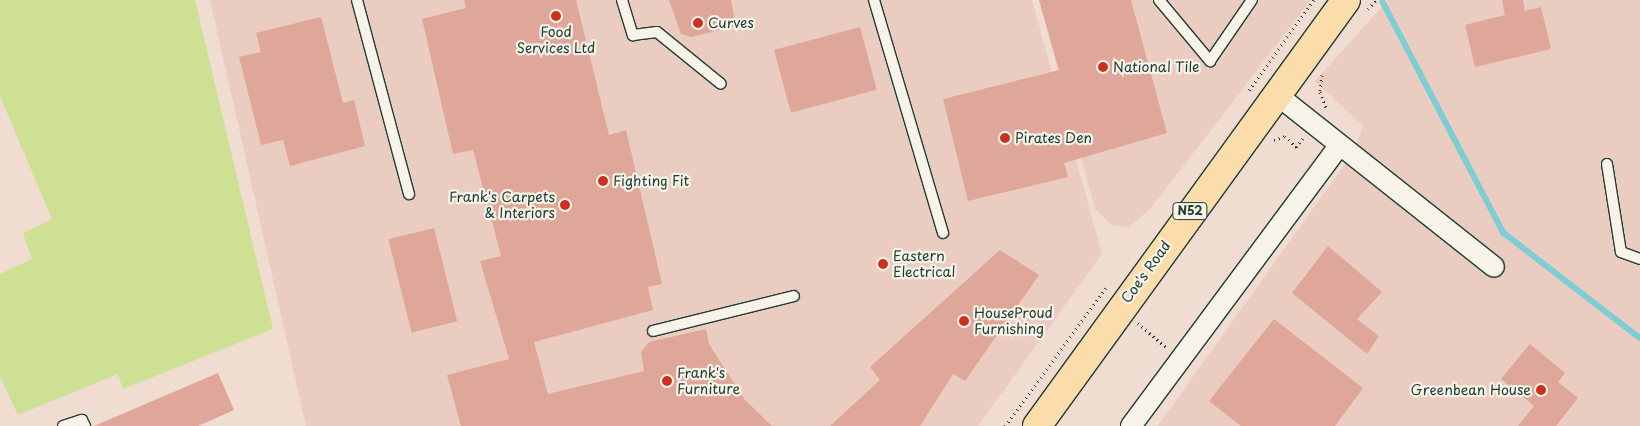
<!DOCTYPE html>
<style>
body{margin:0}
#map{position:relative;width:1640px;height:426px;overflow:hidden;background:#f0dcd1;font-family:"Playpen Sans",sans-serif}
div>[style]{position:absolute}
.built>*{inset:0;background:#ebccc0}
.green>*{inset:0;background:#cde094}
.stream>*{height:5.5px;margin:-2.75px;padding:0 2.75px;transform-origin:2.75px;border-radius:2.75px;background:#7ccdd4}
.building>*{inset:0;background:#dfa69a;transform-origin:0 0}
.path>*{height:3px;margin-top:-1.5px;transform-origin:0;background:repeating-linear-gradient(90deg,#1f3d34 0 1px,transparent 0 5px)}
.roads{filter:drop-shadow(1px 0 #1f3d34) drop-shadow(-1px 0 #1f3d34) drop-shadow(0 1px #1f3d34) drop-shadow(0 -1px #1f3d34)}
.service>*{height:10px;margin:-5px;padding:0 5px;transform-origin:5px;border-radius:5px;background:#f7f3e8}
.minor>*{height:20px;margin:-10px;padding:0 10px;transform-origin:10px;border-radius:10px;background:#f7f3e8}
.primary>*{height:28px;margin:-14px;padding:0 14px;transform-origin:14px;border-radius:14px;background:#faddab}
.dots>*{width:14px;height:14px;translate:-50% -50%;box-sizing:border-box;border:2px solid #f7f3e8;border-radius:50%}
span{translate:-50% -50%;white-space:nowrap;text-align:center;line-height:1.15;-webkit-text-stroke:4.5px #f7f3e8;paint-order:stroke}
.shield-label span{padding:1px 4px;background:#f7f3e8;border:1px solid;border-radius:4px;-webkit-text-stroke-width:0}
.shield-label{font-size:12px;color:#1f3d34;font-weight:700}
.poi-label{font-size:14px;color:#1f3d34}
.left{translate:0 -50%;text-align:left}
.right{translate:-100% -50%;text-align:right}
.street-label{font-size:14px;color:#1f3d34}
</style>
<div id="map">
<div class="built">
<div style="clip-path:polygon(210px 0,1032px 0,1102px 254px,978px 426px,306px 426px)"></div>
<div style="clip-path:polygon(1039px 0,1311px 0,1151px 208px,1129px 227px,1112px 225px,1095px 209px)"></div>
<div style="clip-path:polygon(1388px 0,1640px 0,1640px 426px,1158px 426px,1352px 154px,1363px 126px,1315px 81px)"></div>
</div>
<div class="green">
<div style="clip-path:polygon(0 0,195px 0,273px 329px,123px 389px,118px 374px,18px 415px,0 377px,0 274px,32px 259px,23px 233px,52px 219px,0 96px)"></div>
</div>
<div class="stream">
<div style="left:1383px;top:2px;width:261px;rotate:62.4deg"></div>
<div style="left:1504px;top:233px;width:172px;rotate:37.7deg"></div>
</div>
<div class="building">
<div style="clip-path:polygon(464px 0,576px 0,609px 135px,626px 130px,662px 284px,648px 287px,653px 310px,534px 342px,548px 394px,644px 371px,641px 352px,649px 342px,706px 329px,709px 344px,745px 400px,772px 426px,461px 426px,447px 375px,509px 359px,480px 261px,501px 256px,473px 150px,453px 154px,422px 19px,466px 8px)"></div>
<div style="clip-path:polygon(669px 0,731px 0,736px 26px,691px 37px,681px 34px)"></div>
<div style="clip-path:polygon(1039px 0,1131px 0,1167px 133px,1064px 163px,1068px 177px,968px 201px,943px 99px,1059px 70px)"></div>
<div style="clip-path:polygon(1502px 0,1523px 0,1525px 11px,1541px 7px,1551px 49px,1475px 67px,1465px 25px,1505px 15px)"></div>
<div style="clip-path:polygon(321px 17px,343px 103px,354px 100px,365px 146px,290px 166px,283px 140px,261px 145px,239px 57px,261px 52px,256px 33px)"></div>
<div style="left:860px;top:27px;width:65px;height:89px;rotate:75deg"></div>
<div style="left:434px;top:228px;width:96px;height:47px;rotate:76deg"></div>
<div style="clip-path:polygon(1328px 246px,1382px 292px,1357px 319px,1379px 336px,1367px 354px,1292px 293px)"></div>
<div style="clip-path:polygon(1000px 250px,1039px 275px,965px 381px,953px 374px,920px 426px,830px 426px,880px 380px,870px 367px)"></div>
<div style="clip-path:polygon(1274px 319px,1363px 388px,1335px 426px,1241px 426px,1209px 401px)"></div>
<div style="clip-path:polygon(1530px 344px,1565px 373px,1558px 382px,1578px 398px,1556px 426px,1518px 426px,1534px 406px,1501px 379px)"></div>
<div style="clip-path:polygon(218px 373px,234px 410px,198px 426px,94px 426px)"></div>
</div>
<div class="path">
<div style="left:1368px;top:9px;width:12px;rotate:-48deg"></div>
<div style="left:1322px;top:75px;width:17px;rotate:97deg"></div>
<div style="left:1320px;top:92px;width:17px;rotate:69deg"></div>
<div style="left:1249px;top:90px;width:111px;rotate:-54.2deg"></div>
<div style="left:1274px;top:140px;width:12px;rotate:-20deg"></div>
<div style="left:1285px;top:136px;width:16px;rotate:45deg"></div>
<div style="left:1296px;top:147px;width:11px;rotate:-52deg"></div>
<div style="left:1138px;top:323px;width:38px;rotate:41deg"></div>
<div style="left:1005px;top:426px;width:171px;rotate:-53.8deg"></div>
</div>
<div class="roads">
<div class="service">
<div style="left:357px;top:0;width:201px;rotate:75deg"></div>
<div style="left:622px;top:0;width:37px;rotate:73deg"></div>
<div style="left:633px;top:35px;width:24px;rotate:-7deg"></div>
<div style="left:657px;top:32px;width:82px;rotate:39.1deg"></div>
<div style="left:874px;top:0;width:243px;rotate:73.5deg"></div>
<div style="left:1159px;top:0;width:80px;rotate:50.1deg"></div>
<div style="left:1210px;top:61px;width:74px;rotate:-55.5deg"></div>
<div style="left:1607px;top:164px;width:89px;rotate:81deg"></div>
<div style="left:1621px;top:252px;width:20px;rotate:20deg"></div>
<div style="left:653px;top:331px;width:145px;rotate:-13.9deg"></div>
<div style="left:63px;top:426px;width:20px;rotate:-18deg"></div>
<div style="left:82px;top:420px;width:7px;rotate:63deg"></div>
</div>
<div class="minor">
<div style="left:1276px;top:94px;width:278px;rotate:38.4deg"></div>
<div style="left:1131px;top:426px;width:350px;rotate:-53.4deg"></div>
</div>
<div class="primary">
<div style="left:1037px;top:426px;width:526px;rotate:-54.04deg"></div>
</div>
</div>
<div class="dots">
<div style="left:556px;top:16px;background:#c8321e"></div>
<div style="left:698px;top:23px;background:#c8321e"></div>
<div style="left:1103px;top:67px;background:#c8321e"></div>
<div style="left:1005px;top:138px;background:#c8321e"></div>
<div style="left:603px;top:181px;background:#c8321e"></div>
<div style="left:565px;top:205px;background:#c8321e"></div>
<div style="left:883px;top:264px;background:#c8321e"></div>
<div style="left:964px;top:321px;background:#c8321e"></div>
<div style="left:667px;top:381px;background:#c8321e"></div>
<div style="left:1541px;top:390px;background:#c8321e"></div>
</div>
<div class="shield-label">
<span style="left:1190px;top:211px">N52</span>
</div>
<div class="poi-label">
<span class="left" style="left:708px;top:23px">Curves</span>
<span style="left:556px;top:40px">Food<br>Services Ltd</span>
<span class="left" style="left:1113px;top:67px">National Tile</span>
<span class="left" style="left:1015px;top:138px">Pirates Den</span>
<span class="left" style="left:613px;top:181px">Fighting Fit</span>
<span class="right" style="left:555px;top:205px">Frank's Carpets<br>&amp; Interiors</span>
<span class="left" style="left:893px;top:264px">Eastern<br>Electrical</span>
<span class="left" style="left:974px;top:321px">HouseProud<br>Furnishing</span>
<span class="left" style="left:677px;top:381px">Frank's<br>Furniture</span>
<span class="right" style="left:1531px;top:390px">Greenbean House</span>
</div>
<div class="street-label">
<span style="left:1146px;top:272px;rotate:-54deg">Coe's Road</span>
</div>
</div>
